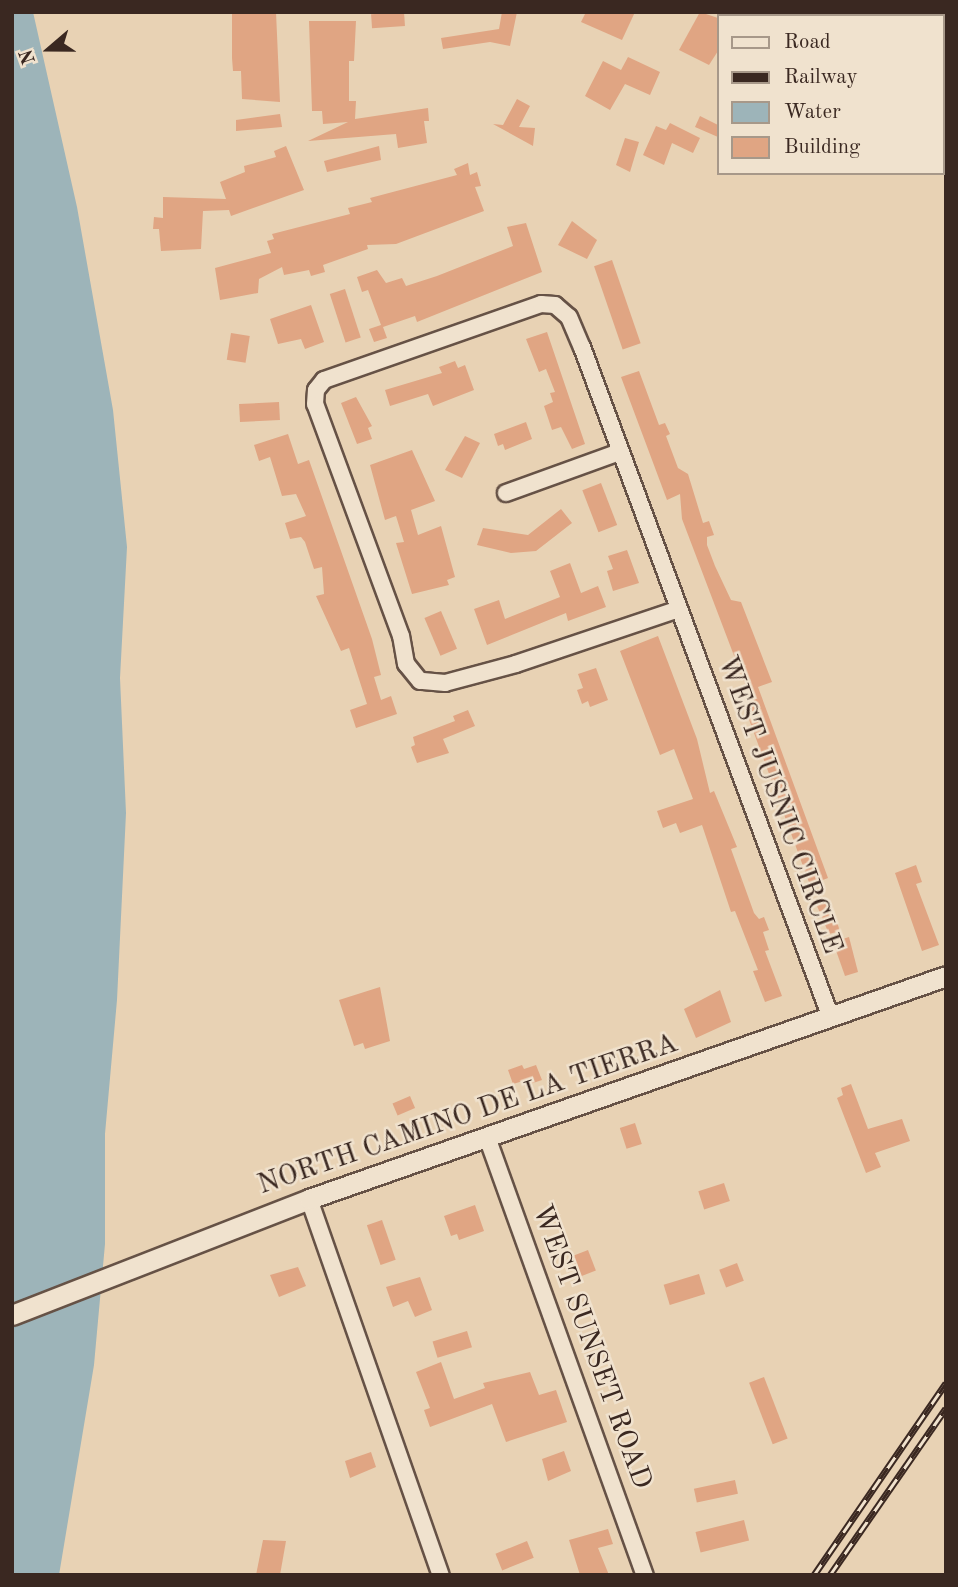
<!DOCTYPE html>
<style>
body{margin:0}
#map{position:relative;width:958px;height:1587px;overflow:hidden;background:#e8d2b4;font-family:"Old Standard TT",serif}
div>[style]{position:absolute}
.water>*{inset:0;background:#9db4b9}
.building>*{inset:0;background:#e0a583;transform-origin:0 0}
.roads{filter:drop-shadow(2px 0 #665246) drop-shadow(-2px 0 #665246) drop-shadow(0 2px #665246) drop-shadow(0 -2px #665246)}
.minor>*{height:16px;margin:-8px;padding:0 8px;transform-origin:8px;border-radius:8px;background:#f0e2ce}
.tertiary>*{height:19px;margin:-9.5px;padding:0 9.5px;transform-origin:9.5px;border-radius:9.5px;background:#f0e2ce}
.rail>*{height:7px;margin-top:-3.5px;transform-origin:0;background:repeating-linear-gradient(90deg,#f0e2ce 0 13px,#3a2821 0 26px);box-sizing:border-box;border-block:2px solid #3a2821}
span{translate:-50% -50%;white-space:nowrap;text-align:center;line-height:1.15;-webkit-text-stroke:5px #f0e2ce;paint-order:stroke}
.street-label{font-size:28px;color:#3a2821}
.frame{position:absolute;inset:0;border:14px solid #3a2821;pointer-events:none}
.legend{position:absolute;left:717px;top:14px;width:228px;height:161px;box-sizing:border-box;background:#f0e2ce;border:2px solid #a79889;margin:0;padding:9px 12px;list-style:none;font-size:21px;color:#3a2821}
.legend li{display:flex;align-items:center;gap:14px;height:35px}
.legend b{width:35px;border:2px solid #a79889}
.north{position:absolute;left:14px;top:14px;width:70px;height:70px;-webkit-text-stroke:5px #f0e2ce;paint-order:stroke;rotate:250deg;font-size:19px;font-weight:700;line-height:28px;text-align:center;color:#3a2821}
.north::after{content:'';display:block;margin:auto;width:24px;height:32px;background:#3a2821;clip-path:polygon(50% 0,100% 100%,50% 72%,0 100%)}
</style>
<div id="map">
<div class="water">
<div style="clip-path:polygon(12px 12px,33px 12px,77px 207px,113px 410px,127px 547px,120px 678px,126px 813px,117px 1000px,105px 1134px,105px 1244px,94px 1365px,59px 1575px,12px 1575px)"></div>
</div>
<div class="building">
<div style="clip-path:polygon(232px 12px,276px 12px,280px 102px,242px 99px,241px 71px,233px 71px,232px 58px)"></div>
<div style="left:404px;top:12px;width:14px;height:33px;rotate:86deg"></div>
<div style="clip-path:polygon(502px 12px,517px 12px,510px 46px,490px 42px,443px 49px,441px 38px,499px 29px)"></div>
<div style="clip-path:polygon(586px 12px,635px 12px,622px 40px,581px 22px)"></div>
<div style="clip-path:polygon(700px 12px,718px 18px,718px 51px,709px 65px,679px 50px)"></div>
<div style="clip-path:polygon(309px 21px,356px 21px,354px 61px,349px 61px,349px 101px,356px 101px,355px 119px,428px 108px,429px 121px,424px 121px,427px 143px,398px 148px,396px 134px,308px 141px,348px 122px,323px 124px,322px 111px,312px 111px)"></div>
<div style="clip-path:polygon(628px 57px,660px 72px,650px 95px,625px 84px,610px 110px,585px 96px,603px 61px,621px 70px)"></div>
<div style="clip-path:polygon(517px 99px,530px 106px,519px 127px,535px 128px,533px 146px,493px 124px,503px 125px)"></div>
<div style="clip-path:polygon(280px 114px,282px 127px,236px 131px,236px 120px)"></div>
<div style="clip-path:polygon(700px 116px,718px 125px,718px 137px,695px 127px)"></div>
<div style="clip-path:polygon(670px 123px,700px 138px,693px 153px,672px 143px,664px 165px,643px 155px,656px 126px,666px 130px)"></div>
<div style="clip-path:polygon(625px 138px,639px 142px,630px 172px,616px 165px)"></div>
<div style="clip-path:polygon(286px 146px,304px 190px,231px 216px,229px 210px,203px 211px,201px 249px,161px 251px,159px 229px,153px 229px,154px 217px,163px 218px,163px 197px,226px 199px,220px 182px,245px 172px,244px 166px,276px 157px,274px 151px)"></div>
<div style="clip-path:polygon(379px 146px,381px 160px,327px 172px,324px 161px)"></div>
<div style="clip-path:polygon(468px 163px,470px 175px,477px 172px,481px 186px,475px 187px,484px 211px,396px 244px,367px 245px,368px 249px,323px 265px,325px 272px,311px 276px,309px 270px,284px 275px,282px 267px,259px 279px,258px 293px,220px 300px,215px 268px,271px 253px,267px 241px,274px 239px,272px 234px,350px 214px,348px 208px,372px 202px,370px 198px,457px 175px,454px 169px)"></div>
<div style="clip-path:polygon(572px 221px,597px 240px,587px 259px,558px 245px)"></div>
<div style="clip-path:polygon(526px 223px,542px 272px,417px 322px,415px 316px,383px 327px,387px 338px,374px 342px,369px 329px,381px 325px,368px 290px,362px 292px,357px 277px,377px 270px,386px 283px,402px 278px,406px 286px,437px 276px,513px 246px,507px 227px)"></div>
<div style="left:612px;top:260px;width:88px;height:19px;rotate:71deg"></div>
<div style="left:345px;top:289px;width:51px;height:16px;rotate:72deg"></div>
<div style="clip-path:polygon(311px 305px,324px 342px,305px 349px,301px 339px,278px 344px,270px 319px)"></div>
<div style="clip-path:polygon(547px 332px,585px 444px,572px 449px,561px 427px,552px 430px,544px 406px,553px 402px,550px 393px,555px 392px,546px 369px,539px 372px,526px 339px)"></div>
<div style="left:231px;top:333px;width:19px;height:27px;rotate:9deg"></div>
<div style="clip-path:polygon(455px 361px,458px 368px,465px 365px,474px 390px,433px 406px,428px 394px,390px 406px,385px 390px,442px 373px,439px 367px)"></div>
<div style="clip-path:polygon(639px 371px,659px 425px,665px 423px,670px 434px,666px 436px,678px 468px,688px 474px,703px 523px,709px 521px,714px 535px,707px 537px,707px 545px,715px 566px,731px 600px,741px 602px,772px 682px,758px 687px,828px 878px,810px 885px,747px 714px,752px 703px,682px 519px,680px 494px,667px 500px,621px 377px)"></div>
<div style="clip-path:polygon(356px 397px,372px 426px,368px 428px,372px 439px,357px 444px,341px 403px)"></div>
<div style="left:279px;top:402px;width:18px;height:40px;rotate:87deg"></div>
<div style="clip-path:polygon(526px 422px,532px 439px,505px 450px,503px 444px,498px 446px,494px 434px)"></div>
<div style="clip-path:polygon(288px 434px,298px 464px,309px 460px,372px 639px,381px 675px,374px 677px,381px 700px,391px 696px,397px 714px,356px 728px,350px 710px,367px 704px,349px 648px,341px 651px,316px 596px,324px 594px,322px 567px,314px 569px,305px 542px,301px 537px,290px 539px,285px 523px,306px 516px,296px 494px,282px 496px,270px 457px,259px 461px,254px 445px)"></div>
<div style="clip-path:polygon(465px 436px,480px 443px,462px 478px,445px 470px)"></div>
<div style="clip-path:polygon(412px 450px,435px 501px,411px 510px,418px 535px,441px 526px,455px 577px,447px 580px,449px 585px,412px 594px,396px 543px,404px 542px,396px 516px,385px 520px,370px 465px)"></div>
<div style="left:601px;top:483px;width:45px;height:20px;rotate:69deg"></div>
<div style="clip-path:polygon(561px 509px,572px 523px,536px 551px,511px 553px,477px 545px,483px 528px,528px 535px)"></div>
<div style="clip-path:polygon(627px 550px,639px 583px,613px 591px,607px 571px,613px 569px,608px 556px)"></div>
<div style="clip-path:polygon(570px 563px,581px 593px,598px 586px,606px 607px,568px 621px,566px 613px,487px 645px,474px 609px,499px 600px,505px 619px,560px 597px,550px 571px)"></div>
<div style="left:441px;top:611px;width:41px;height:18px;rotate:67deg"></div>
<div style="clip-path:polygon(658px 636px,697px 739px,710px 793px,714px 791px,737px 847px,731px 849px,754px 913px,759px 919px,764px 917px,769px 930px,763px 932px,769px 950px,765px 951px,782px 996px,765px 1002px,753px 971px,758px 970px,735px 911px,731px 912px,702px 825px,680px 833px,676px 823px,663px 828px,657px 811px,693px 799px,674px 749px,660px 755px,620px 651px)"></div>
<div style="clip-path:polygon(596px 668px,608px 700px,590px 707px,588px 701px,582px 704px,577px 690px,583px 688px,578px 674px)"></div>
<div style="clip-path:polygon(468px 710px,475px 726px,443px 739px,449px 753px,417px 763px,411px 747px,415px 745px,413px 737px,455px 721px,453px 716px)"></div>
<div style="clip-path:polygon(916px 865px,922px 882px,916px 884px,939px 945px,922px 951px,895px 873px)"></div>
<div style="clip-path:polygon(829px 900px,840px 931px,829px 934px,817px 906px)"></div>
<div style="clip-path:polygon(849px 937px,858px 972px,845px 976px,833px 942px)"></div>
<div style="clip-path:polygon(380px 987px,390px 1041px,365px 1049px,363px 1043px,354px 1046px,339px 1000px)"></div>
<div style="clip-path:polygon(720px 990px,731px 1022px,696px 1038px,684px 1009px)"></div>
<div style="clip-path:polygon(522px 1065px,524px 1069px,536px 1065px,542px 1080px,524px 1086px,523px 1081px,513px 1084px,508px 1070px)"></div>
<div style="clip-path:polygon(851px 1084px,868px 1129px,902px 1119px,910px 1141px,875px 1153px,881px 1167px,866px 1173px,837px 1098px,843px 1095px,841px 1088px)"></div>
<div style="left:410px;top:1096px;width:13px;height:19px;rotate:67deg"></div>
<div style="left:635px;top:1123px;width:22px;height:16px;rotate:72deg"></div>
<div style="left:724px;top:1183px;width:19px;height:27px;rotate:72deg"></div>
<div style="clip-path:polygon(475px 1205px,484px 1231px,459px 1240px,457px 1234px,451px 1236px,444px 1216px)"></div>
<div style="left:382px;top:1220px;width:42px;height:16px;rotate:71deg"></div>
<div style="left:588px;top:1250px;width:22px;height:20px;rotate:69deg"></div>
<div style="left:737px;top:1263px;width:19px;height:19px;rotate:69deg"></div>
<div style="clip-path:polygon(298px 1267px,306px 1286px,279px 1297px,270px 1275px)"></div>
<div style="left:699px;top:1274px;width:21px;height:37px;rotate:73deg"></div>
<div style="clip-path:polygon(420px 1277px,432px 1310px,415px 1317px,408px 1301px,393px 1307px,386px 1287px)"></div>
<div style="left:467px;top:1331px;width:17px;height:36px;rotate:73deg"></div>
<div style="clip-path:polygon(441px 1362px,454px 1399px,485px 1388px,483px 1383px,530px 1372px,539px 1395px,556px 1390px,567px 1422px,506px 1442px,492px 1404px,430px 1427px,424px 1410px,430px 1408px,416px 1372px)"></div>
<div style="left:764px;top:1377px;width:66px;height:16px;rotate:69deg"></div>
<div style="clip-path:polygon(564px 1451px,571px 1471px,548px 1481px,542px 1459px)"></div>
<div style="clip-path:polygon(371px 1452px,376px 1467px,350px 1478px,345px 1461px)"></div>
<div style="left:735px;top:1480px;width:14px;height:42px;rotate:78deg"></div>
<div style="left:744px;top:1520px;width:21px;height:50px;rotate:76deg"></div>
<div style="clip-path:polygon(608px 1529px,613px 1544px,598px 1548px,609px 1575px,580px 1575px,569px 1540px)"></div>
<div style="clip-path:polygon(263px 1540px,286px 1541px,280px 1575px,256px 1575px)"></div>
<div style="left:527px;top:1541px;width:18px;height:34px;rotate:68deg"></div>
</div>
<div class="roads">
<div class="minor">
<div style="left:506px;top:493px;width:120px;rotate:-19.9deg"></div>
<div style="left:679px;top:609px;width:172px;rotate:161.4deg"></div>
<div style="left:516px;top:664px;width:73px;rotate:165deg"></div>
<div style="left:445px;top:683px;width:25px;rotate:-175deg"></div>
<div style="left:420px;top:681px;width:22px;rotate:-129deg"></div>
<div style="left:406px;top:664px;width:28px;rotate:-100deg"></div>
<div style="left:401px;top:636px;width:247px;rotate:-110.3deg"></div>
<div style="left:315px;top:404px;width:14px;rotate:-86deg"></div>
<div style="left:316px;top:390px;width:13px;rotate:-51deg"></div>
<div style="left:324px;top:380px;width:230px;rotate:-19.3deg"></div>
<div style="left:541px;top:304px;width:14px;rotate:4deg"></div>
<div style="left:555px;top:305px;width:18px;rotate:41deg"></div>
<div style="left:569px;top:317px;width:33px;rotate:67deg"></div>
<div style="left:582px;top:347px;width:716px;rotate:69.64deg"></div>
<div style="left:487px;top:1137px;width:466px;rotate:70.2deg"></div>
<div style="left:309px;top:1199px;width:398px;rotate:70.7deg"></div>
</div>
<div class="tertiary">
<div style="left:12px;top:1315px;width:319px;rotate:-21.3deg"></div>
<div style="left:309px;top:1199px;width:675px;rotate:-19.29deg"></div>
</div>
</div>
<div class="rail">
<div style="left:814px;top:1575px;width:233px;rotate:-55.5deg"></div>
<div style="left:830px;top:1575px;width:203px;rotate:-55.2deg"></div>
</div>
<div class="street-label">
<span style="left:779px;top:805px;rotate:70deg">WEST JUSNIC CIRCLE</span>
<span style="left:468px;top:1115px;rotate:-19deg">NORTH CAMINO DE LA TIERRA</span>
<span style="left:591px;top:1347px;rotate:70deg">WEST SUNSET ROAD</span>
</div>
<div class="frame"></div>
<ul class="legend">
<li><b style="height:9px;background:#f0e2ce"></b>Road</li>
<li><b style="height:9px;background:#3a2821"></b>Railway</li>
<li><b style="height:19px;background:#9db4b9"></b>Water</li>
<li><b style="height:19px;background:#e0a583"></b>Building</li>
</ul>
<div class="north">N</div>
</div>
